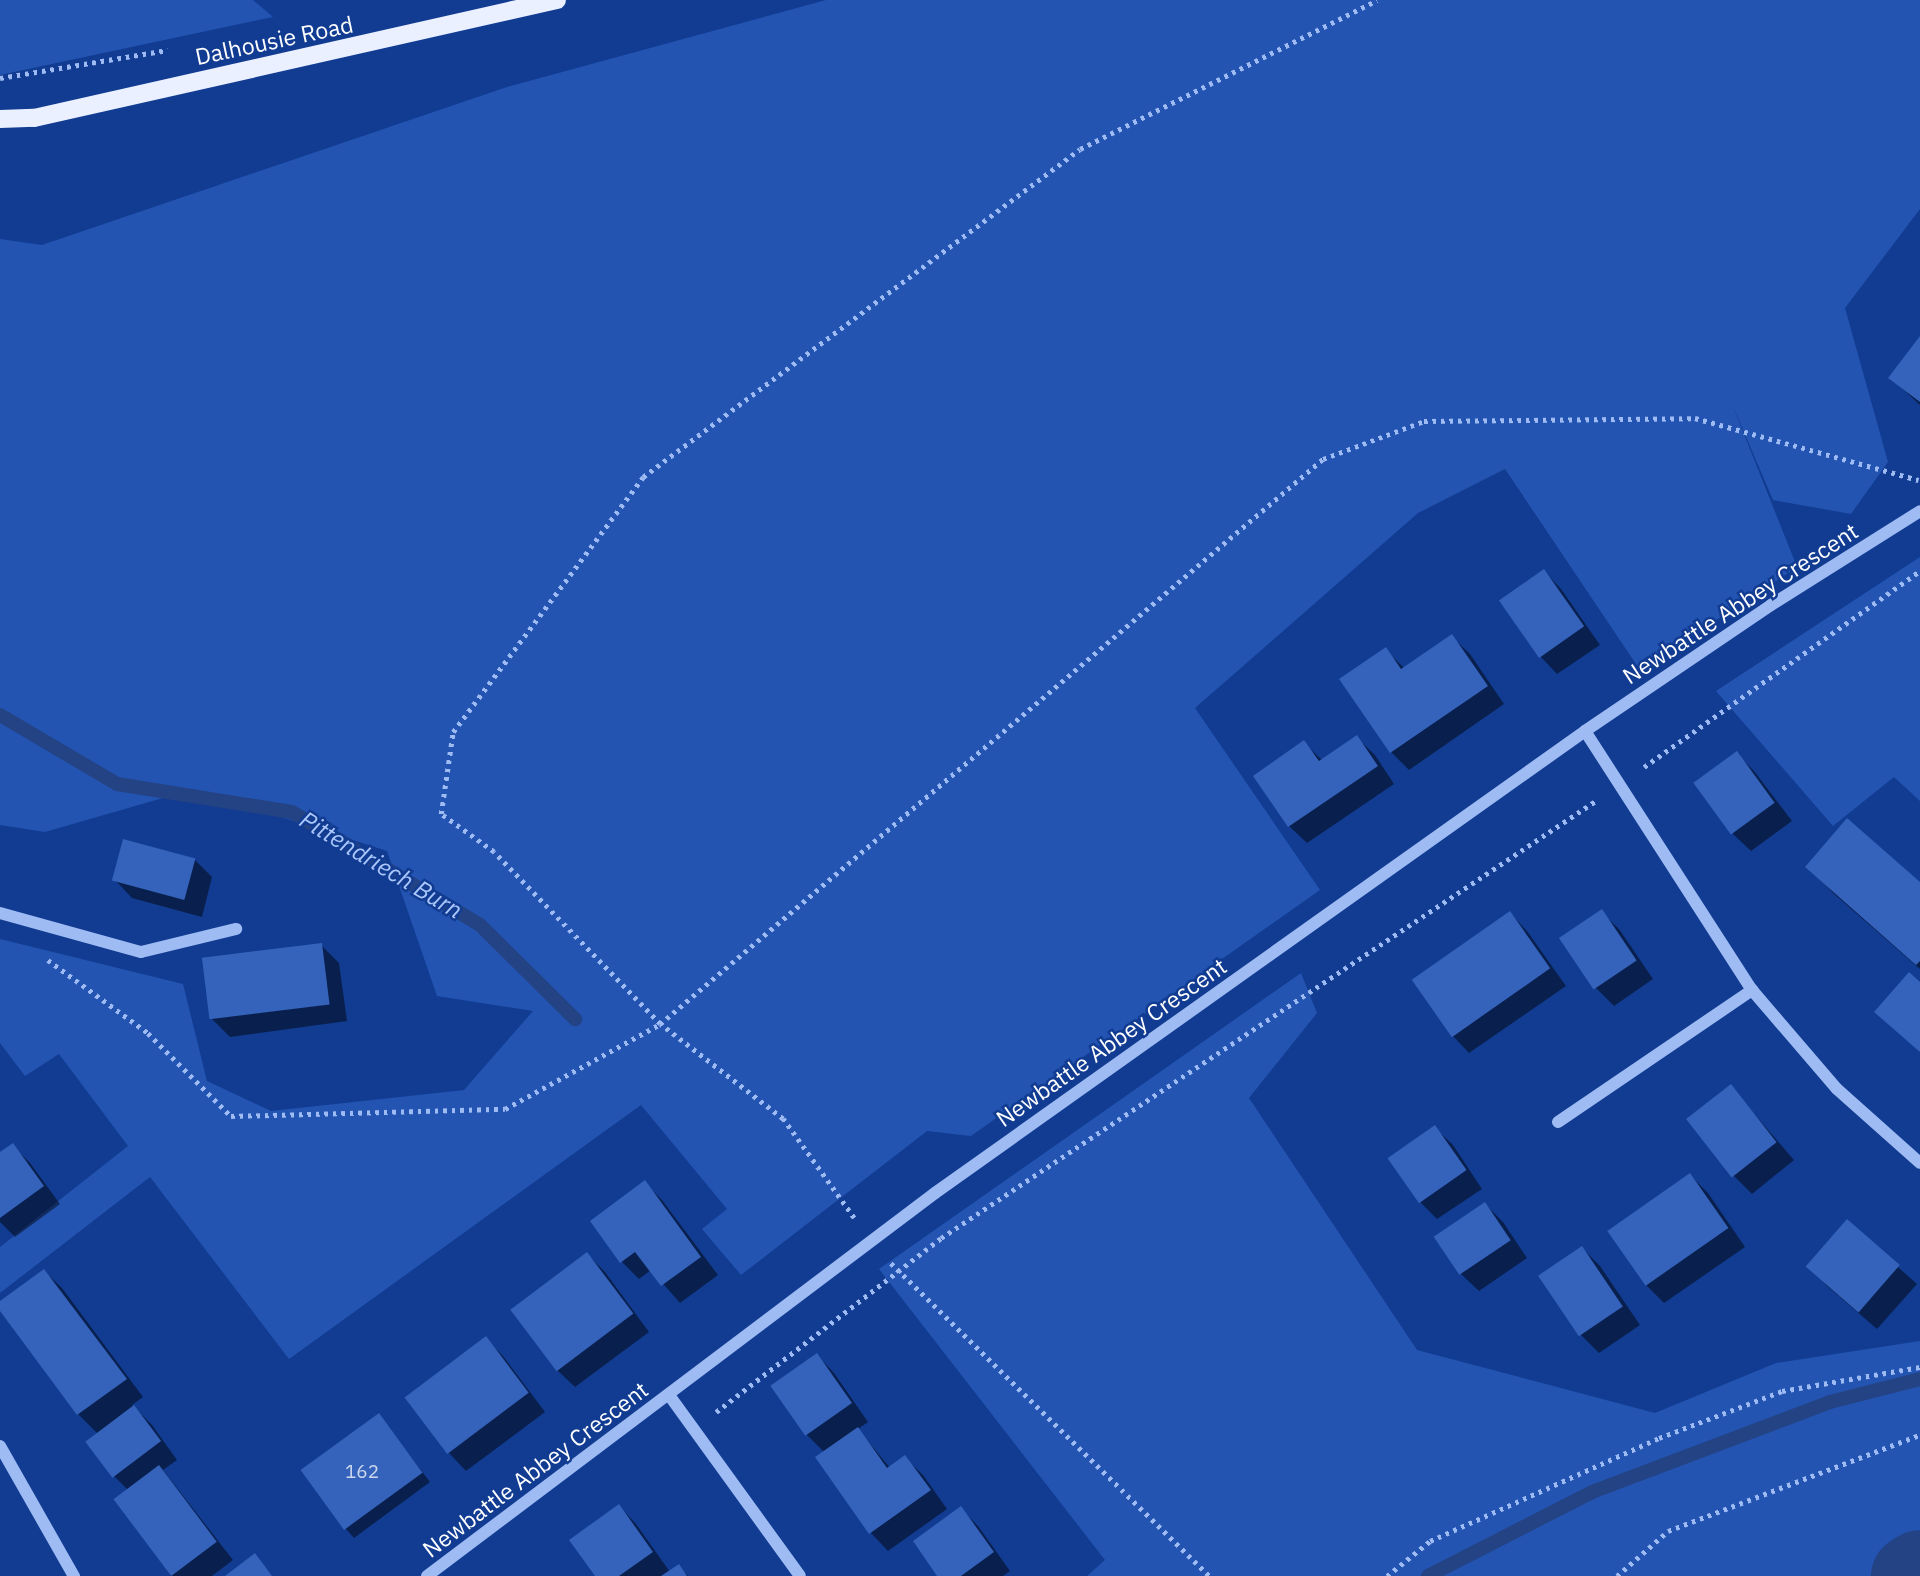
<!DOCTYPE html>
<style>
body{margin:0}
#map{position:relative;width:1920px;height:1576px;overflow:hidden;background:#113c92;font-family:"IBM Plex Sans",sans-serif}
div>[style]{position:absolute}
.green>*{inset:0;background:#2354b2}
.shadow>*{inset:0;background:#0007}
.stream>*{height:14px;margin:-7px;padding:0 7px;transform-origin:7px;border-radius:7px;background:#244384}
.river>*{height:82px;margin:-41px;padding:0 41px;transform-origin:41px;border-radius:41px;background:#244384}
.building>*{inset:0;background:#3562ba;transform-origin:0 0}
.path>*{height:4.5px;margin-top:-2.25px;transform-origin:0;background:repeating-linear-gradient(90deg,#9ebbf3 0 3.5px,transparent 0 8.5px)}
.minor>*{height:12px;margin:-6px;padding:0 6px;transform-origin:6px;border-radius:6px;background:#9ebbf3}
.major>*{height:18px;margin:-9px;padding:0 9px;transform-origin:9px;border-radius:9px;background:#eaf0ff}
span{translate:-50% -50%;white-space:nowrap;text-align:center;line-height:1.15;-webkit-text-stroke:5px #113c92;paint-order:stroke}
.number-label{font-size:19px;color:#ccd8ee}
.number-label span{-webkit-text-stroke-width:0}
.street-label{font-size:23px;color:#fff}
.water-label{font-size:24px;color:#aac6fa;font-style:italic}
</style>
<div id="map">
<div class="green">
<div style="clip-path:polygon(0 0,253px 0,273px 17px,0 75px)"></div>
<div style="clip-path:polygon(826px 0,1920px 0,1920px 209px,1845px 308px,1888px 462px,1851px 514px,1773px 500px,1732px 404px,1797px 567px,1640px 670px,1505px 469px,1418px 513px,1195px 708px,1320px 890px,971px 1136px,927px 1131px,741px 1275px,702px 1229px,727px 1209px,641px 1105px,289px 1359px,150px 1177px,0 1293px,0 1247px,128px 1146px,59px 1054px,25px 1076px,0 1043px,0 939px,183px 984px,207px 1081px,271px 1111px,464px 1090px,533px 1011px,437px 996px,387px 851px,194px 789px,45px 832px,0 825px,0 239px,42px 245px,507px 87px)"></div>
<div style="clip-path:polygon(1920px 557px,1920px 801px,1894px 777px,1833px 826px,1716px 691px)"></div>
<div style="clip-path:polygon(1301px 973px,1317px 1013px,1249px 1098px,1417px 1350px,1655px 1413px,1776px 1363px,1920px 1341px,1920px 1576px,1087px 1576px,1105px 1560px,879px 1269px)"></div>
</div>
<div class="shadow">
<div style="clip-path:polygon(1920px 339px,1920px 405px,1891px 378px)"></div>
<div style="clip-path:polygon(1544px 571px,1561px 589px,1600px 645px,1557px 674px,1540px 656px,1501px 601px)"></div>
<div style="clip-path:polygon(1452px 637px,1470px 654px,1504px 704px,1409px 770px,1391px 752px,1385px 649px,1405px 669px)"></div>
<div style="clip-path:polygon(1357px 738px,1375px 755px,1394px 784px,1307px 843px,1289px 826px,1304px 743px,1323px 761px)"></div>
<div style="clip-path:polygon(1737px 754px,1754px 771px,1792px 821px,1751px 851px,1733px 834px)"></div>
<div style="clip-path:polygon(195px 860px,212px 877px,202px 917px,132px 898px,115px 880px)"></div>
<div style="clip-path:polygon(1807px 866px,1920px 885px,1920px 969px,1833px 893px)"></div>
<div style="clip-path:polygon(1601px 912px,1619px 929px,1653px 979px,1614px 1006px,1596px 988px)"></div>
<div style="clip-path:polygon(1510px 913px,1527px 931px,1566px 986px,1469px 1053px,1452px 1035px,1414px 979px)"></div>
<div style="clip-path:polygon(321px 945px,339px 963px,347px 1021px,230px 1037px,212px 1019px)"></div>
<div style="clip-path:polygon(1731px 1087px,1794px 1160px,1752px 1194px,1734px 1176px)"></div>
<div style="clip-path:polygon(1435px 1128px,1453px 1145px,1482px 1189px,1437px 1219px,1420px 1202px)"></div>
<div style="clip-path:polygon(12px 1145px,30px 1163px,60px 1204px,15px 1237px,0 1222px,0 1154px)"></div>
<div style="clip-path:polygon(1690px 1175px,1708px 1193px,1745px 1247px,1664px 1303px,1646px 1285px)"></div>
<div style="clip-path:polygon(644px 1182px,662px 1200px,718px 1275px,680px 1303px,651px 1270px,639px 1279px,622px 1262px)"></div>
<div style="clip-path:polygon(1485px 1204px,1503px 1222px,1527px 1258px,1479px 1291px,1461px 1274px)"></div>
<div style="clip-path:polygon(1847px 1222px,1917px 1284px,1877px 1329px,1825px 1284px)"></div>
<div style="clip-path:polygon(1582px 1248px,1600px 1266px,1640px 1325px,1599px 1353px,1581px 1335px)"></div>
<div style="clip-path:polygon(587px 1254px,605px 1272px,649px 1332px,575px 1387px,557px 1370px)"></div>
<div style="clip-path:polygon(44px 1271px,62px 1288px,143px 1397px,132px 1405px,152px 1425px,177px 1460px,163px 1470px,233px 1560px,212px 1576px,171px 1576px,128px 1490px,114px 1476px,98px 1434px,78px 1414px,0 1308px,0 1303px)"></div>
<div style="clip-path:polygon(485px 1338px,503px 1356px,545px 1412px,466px 1471px,449px 1453px,406px 1397px)"></div>
<div style="clip-path:polygon(817px 1355px,834px 1373px,868px 1422px,858px 1429px,890px 1468px,905px 1458px,923px 1475px,947px 1509px,888px 1551px,871px 1533px,818px 1458px,825px 1453px,807px 1435px)"></div>
<div style="clip-path:polygon(379px 1416px,430px 1482px,354px 1538px,346px 1529px)"></div>
<div style="clip-path:polygon(619px 1506px,636px 1524px,670px 1572px,678px 1566px,688px 1576px,597px 1576px)"></div>
<div style="clip-path:polygon(961px 1509px,978px 1526px,1010px 1571px,1003px 1576px,939px 1576px)"></div>
</div>
<div class="stream">
<div style="left:0;top:715px;width:136px;rotate:30.5deg"></div>
<div style="left:117px;top:784px;width:177px;rotate:9.1deg"></div>
<div style="left:292px;top:812px;width:219px;rotate:31deg"></div>
<div style="left:480px;top:925px;width:134px;rotate:44.7deg"></div>
<div style="left:1428px;top:1576px;width:184px;rotate:-27.1deg"></div>
<div style="left:1592px;top:1492px;width:254px;rotate:-20.7deg"></div>
<div style="left:1830px;top:1402px;width:93px;rotate:-14.3deg"></div>
</div>
<div class="river">
<div style="left:1912px;top:1576px;width:9px;rotate:-32deg"></div>
</div>
<div class="building">
<div style="clip-path:polygon(1920px 336px,1920px 402px,1888px 378px)"></div>
<div style="left:1544px;top:569px;width:70px;height:55px;rotate:55deg"></div>
<div style="clip-path:polygon(1452px 634px,1488px 686px,1390px 753px,1339px 679px,1386px 647px,1401px 669px)"></div>
<div style="clip-path:polygon(1357px 735px,1378px 766px,1288px 827px,1253px 776px,1304px 740px,1319px 761px)"></div>
<div style="left:1737px;top:751px;width:64px;height:54px;rotate:54deg"></div>
<div style="clip-path:polygon(1847px 818px,1920px 882px,1920px 961px,1916px 965px,1805px 867px)"></div>
<div style="left:123px;top:839px;width:75px;height:43px;rotate:15deg"></div>
<div style="left:1602px;top:909px;width:62px;height:52px;rotate:56deg"></div>
<div style="left:1510px;top:911px;width:70px;height:120px;rotate:55deg"></div>
<div style="left:322px;top:943px;width:62px;height:121px;rotate:83deg"></div>
<div style="clip-path:polygon(1909px 972px,1920px 982px,1920px 1052px,1874px 1012px)"></div>
<div style="left:1731px;top:1084px;width:74px;height:57px;rotate:52deg"></div>
<div style="left:1435px;top:1125px;width:55px;height:58px;rotate:55deg"></div>
<div style="clip-path:polygon(13px 1143px,44px 1186px,0 1218px,0 1152px)"></div>
<div style="left:1690px;top:1173px;width:67px;height:101px;rotate:55deg"></div>
<div style="clip-path:polygon(645px 1180px,701px 1257px,661px 1286px,635px 1252px,620px 1263px,590px 1221px)"></div>
<div style="left:1485px;top:1202px;width:46px;height:62px;rotate:56deg"></div>
<div style="left:1847px;top:1219px;width:70px;height:63px;rotate:41deg"></div>
<div style="left:1582px;top:1246px;width:73px;height:53px;rotate:56deg"></div>
<div style="left:587px;top:1252px;width:77px;height:96px;rotate:53deg"></div>
<div style="clip-path:polygon(44px 1269px,127px 1379px,77px 1415px,0 1311px,0 1301px)"></div>
<div style="left:486px;top:1336px;width:71px;height:102px;rotate:53deg"></div>
<div style="left:817px;top:1353px;width:61px;height:57px;rotate:55deg"></div>
<div style="left:134px;top:1405px;width:45px;height:61px;rotate:53deg"></div>
<div style="left:379px;top:1413px;width:74px;height:97px;rotate:54deg"></div>
<div style="clip-path:polygon(858px 1427px,887px 1468px,905px 1455px,931px 1490px,869px 1534px,815px 1457px)"></div>
<div style="left:159px;top:1465px;width:96px;height:57px;rotate:53deg"></div>
<div style="clip-path:polygon(619px 1504px,653px 1552px,619px 1576px,595px 1576px,569px 1540px)"></div>
<div style="clip-path:polygon(961px 1506px,994px 1552px,961px 1576px,937px 1576px,913px 1541px)"></div>
<div style="clip-path:polygon(255px 1553px,272px 1576px,225px 1576px)"></div>
<div style="clip-path:polygon(679px 1564px,687px 1576px,661px 1576px)"></div>
</div>
<div class="path">
<div style="left:0;top:78px;width:170px;rotate:-9.5deg"></div>
<div style="left:1644px;top:767px;width:339px;rotate:-35.4deg"></div>
<div style="left:48px;top:960px;width:124px;rotate:36.1deg"></div>
<div style="left:148px;top:1033px;width:117px;rotate:45deg"></div>
<div style="left:231px;top:1116px;width:274px;rotate:-1.5deg"></div>
<div style="left:505px;top:1109px;width:177px;rotate:-28.7deg"></div>
<div style="left:660px;top:1024px;width:871px;rotate:-40.44deg"></div>
<div style="left:1323px;top:459px;width:108px;rotate:-20.6deg"></div>
<div style="left:1424px;top:421px;width:271px;rotate:-0.6deg"></div>
<div style="left:1695px;top:418px;width:232px;rotate:15.5deg"></div>
<div style="left:854px;top:1218px;width:122px;rotate:-125.6deg"></div>
<div style="left:783px;top:1119px;width:155px;rotate:-142.3deg"></div>
<div style="left:660px;top:1024px;width:239px;rotate:-134deg"></div>
<div style="left:494px;top:852px;width:65px;rotate:-144.4deg"></div>
<div style="left:441px;top:814px;width:83px;rotate:-81.7deg"></div>
<div style="left:453px;top:732px;width:318px;rotate:-53.3deg"></div>
<div style="left:643px;top:477px;width:546px;rotate:-36.89deg"></div>
<div style="left:1080px;top:149px;width:332px;rotate:-26.6deg"></div>
<div style="left:891px;top:1263px;width:446px;rotate:44.5deg"></div>
<div style="left:716px;top:1412px;width:284px;rotate:-37.7deg"></div>
<div style="left:941px;top:1238px;width:789px;rotate:-33.73deg"></div>
<div style="left:1387px;top:1576px;width:55px;rotate:-39.1deg"></div>
<div style="left:1430px;top:1541px;width:251px;rotate:-24.2deg"></div>
<div style="left:1659px;top:1438px;width:132px;rotate:-20.9deg"></div>
<div style="left:1782px;top:1391px;width:140px;rotate:-9.9deg"></div>
<div style="left:1617px;top:1576px;width:68px;rotate:-41.4deg"></div>
<div style="left:1668px;top:1531px;width:270px;rotate:-20.9deg"></div>
</div>
<div class="minor">
<div style="left:1585px;top:731px;width:308px;rotate:57.2deg"></div>
<div style="left:1752px;top:990px;width:130px;rotate:49.4deg"></div>
<div style="left:1837px;top:1089px;width:111px;rotate:41.7deg"></div>
<div style="left:0;top:913px;width:146px;rotate:15.5deg"></div>
<div style="left:141px;top:952px;width:98px;rotate:-13.6deg"></div>
<div style="left:1558px;top:1122px;width:235px;rotate:-34.2deg"></div>
<div style="left:669px;top:1395px;width:223px;rotate:54.1deg"></div>
<div style="left:0;top:1446px;width:150px;rotate:60.4deg"></div>
<div style="left:427px;top:1576px;width:636px;rotate:-37.01deg"></div>
<div style="left:935px;top:1193px;width:797px;rotate:-35.4deg"></div>
<div style="left:1585px;top:731px;width:225px;rotate:-34.1deg"></div>
<div style="left:1771px;top:605px;width:176px;rotate:-32.2deg"></div>
</div>
<div class="major">
<div style="left:0;top:119px;width:34px;rotate:-2deg"></div>
<div style="left:34px;top:118px;width:536px;rotate:-12.71deg"></div>
</div>
<div class="number-label">
<span style="left:362px;top:1472px">162</span>
</div>
<div class="street-label">
<span style="left:274px;top:40px;rotate:-12deg">Dalhousie Road</span>
<span style="left:1740px;top:603px;rotate:-33deg">Newbattle Abbey Crescent</span>
<span style="left:1111px;top:1042px;rotate:-35deg">Newbattle Abbey Crescent</span>
<span style="left:535px;top:1469px;rotate:-37deg">Newbattle Abbey Crescent</span>
</div>
<div class="water-label">
<span style="left:381px;top:865px;rotate:31deg">Pittendriech Burn</span>
</div>
</div>
